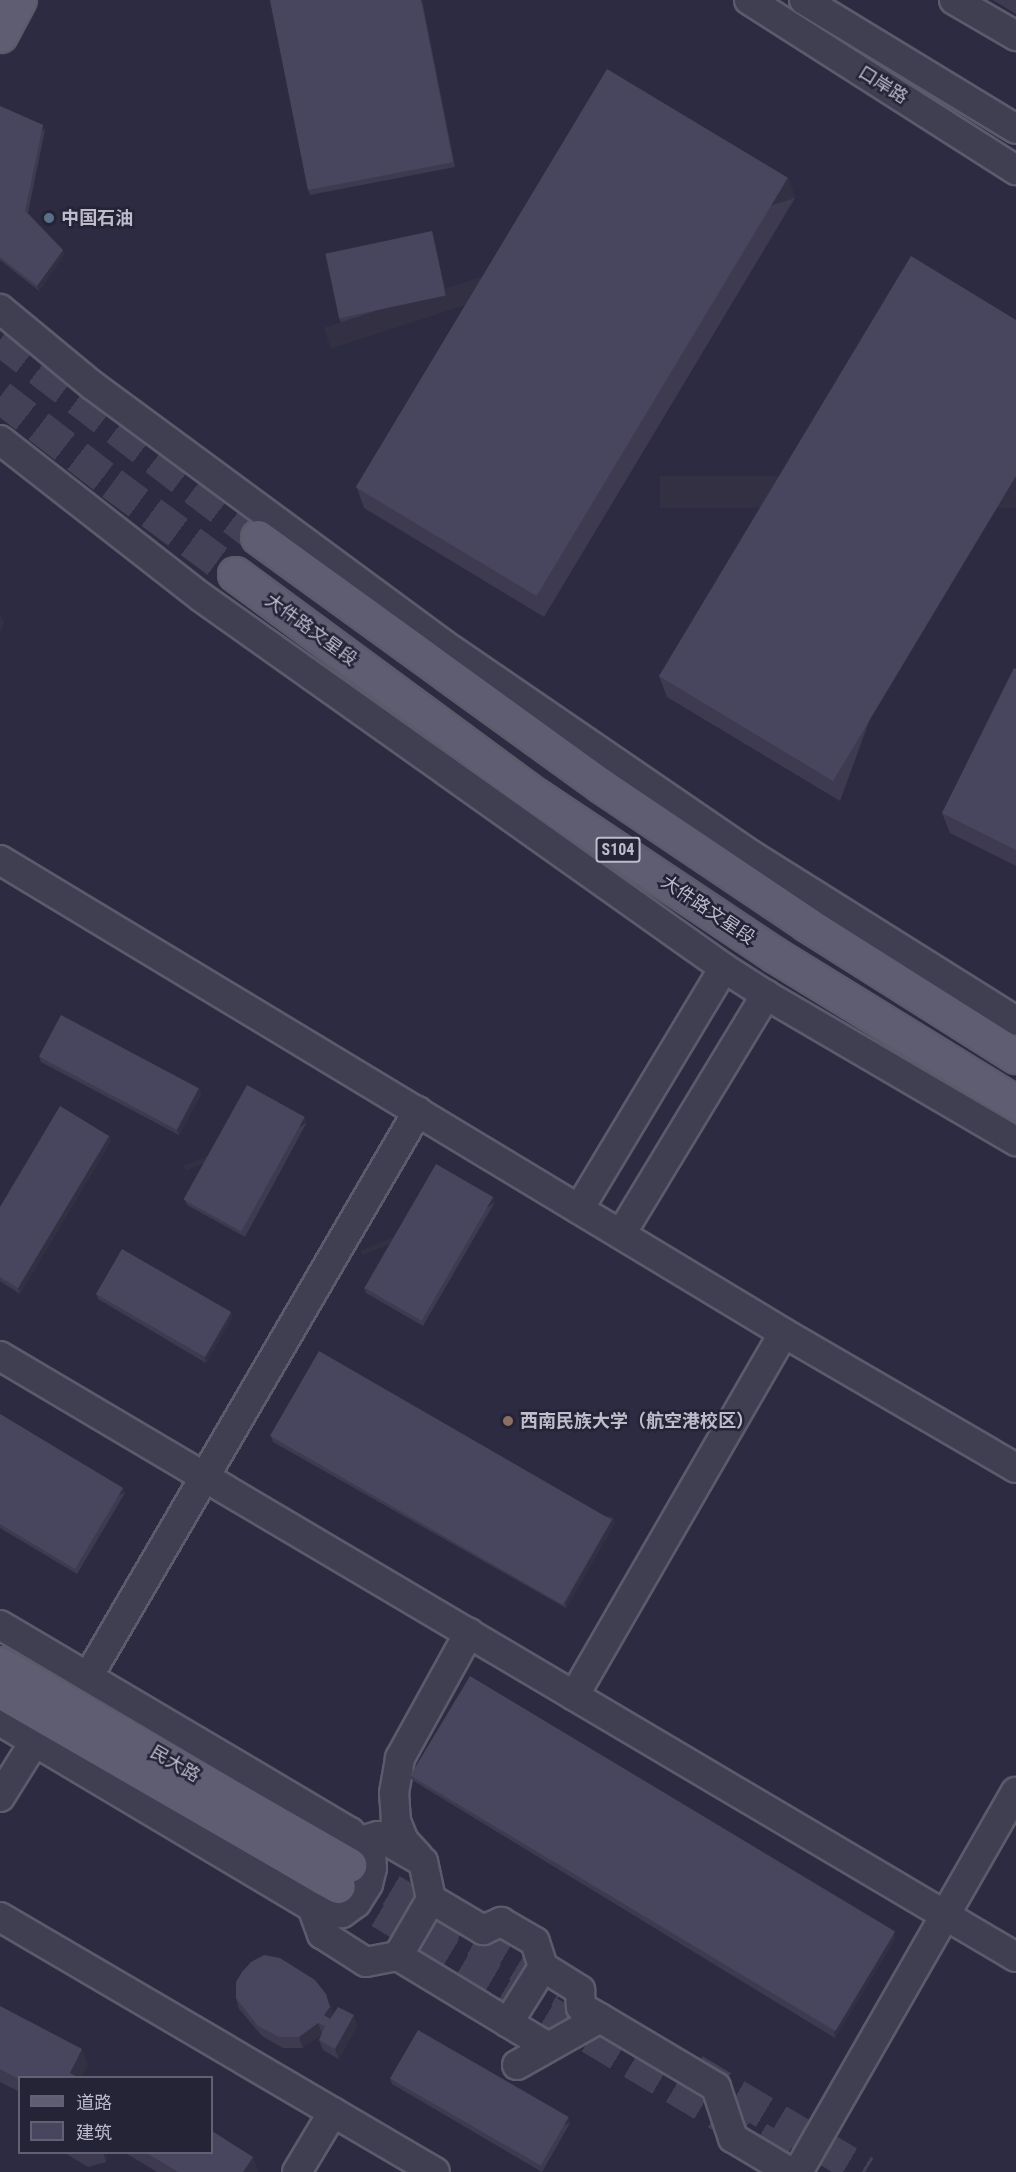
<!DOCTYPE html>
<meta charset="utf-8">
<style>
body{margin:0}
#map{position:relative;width:1016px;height:2172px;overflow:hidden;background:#2d2b41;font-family:"Roboto Condensed","Noto Sans SC",sans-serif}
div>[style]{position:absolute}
.major-tunnel>*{height:33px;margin-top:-16.5px;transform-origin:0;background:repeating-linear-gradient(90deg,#434156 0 33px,transparent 0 49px)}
.roads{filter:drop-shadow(2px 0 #5c5a6b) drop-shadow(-2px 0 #5c5a6b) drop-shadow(0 2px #5c5a6b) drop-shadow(0 -2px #5c5a6b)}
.minor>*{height:28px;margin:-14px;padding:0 14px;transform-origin:14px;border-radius:14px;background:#403f51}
.major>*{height:33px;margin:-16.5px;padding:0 16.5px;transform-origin:16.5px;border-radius:16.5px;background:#5f5d71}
.wall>*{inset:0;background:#3e3b51}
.shaded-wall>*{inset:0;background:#323042;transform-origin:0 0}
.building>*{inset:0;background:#48455e;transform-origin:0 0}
.dots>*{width:16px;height:16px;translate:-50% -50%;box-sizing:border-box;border:3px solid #252336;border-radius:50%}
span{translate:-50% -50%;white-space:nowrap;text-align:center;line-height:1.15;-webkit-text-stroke:5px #252336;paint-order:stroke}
.shield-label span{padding:2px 4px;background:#252336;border:2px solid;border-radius:4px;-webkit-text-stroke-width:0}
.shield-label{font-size:16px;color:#bebccb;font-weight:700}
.street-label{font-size:18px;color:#bebccb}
.poi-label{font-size:18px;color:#bebccb;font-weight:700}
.left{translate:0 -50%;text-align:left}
.legend{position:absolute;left:18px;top:2076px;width:195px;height:78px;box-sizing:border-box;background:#252336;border:2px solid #626072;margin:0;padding:8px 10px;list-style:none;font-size:18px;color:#bebccb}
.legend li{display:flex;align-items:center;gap:12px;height:30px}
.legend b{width:30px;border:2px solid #626072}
</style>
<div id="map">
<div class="major-tunnel">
<div style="left:0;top:339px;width:325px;rotate:37.5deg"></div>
<div style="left:0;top:396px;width:142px;rotate:37.8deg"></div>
<div style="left:112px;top:483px;width:153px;rotate:36.5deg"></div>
<div style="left:349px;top:1865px;width:247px;rotate:30.6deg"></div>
<div style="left:338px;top:1886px;width:557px;rotate:30.89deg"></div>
<div style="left:694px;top:2070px;width:199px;rotate:30.8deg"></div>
</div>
<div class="roads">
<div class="minor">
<div style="left:749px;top:0;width:317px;rotate:32.5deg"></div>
<div style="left:804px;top:0;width:248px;rotate:31.3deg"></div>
<div style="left:954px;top:0;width:72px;rotate:30.1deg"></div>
<div style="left:0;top:309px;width:119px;rotate:39.6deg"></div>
<div style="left:92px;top:385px;width:436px;rotate:36.4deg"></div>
<div style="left:443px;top:644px;width:376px;rotate:34.4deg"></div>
<div style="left:753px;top:856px;width:310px;rotate:32.1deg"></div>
<div style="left:0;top:440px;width:255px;rotate:38deg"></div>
<div style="left:201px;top:597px;width:641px;rotate:35.35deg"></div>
<div style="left:724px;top:968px;width:50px;rotate:32.7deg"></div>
<div style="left:766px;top:995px;width:290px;rotate:30.3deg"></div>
<div style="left:0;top:860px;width:916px;rotate:31.1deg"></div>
<div style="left:784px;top:1333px;width:268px;rotate:30.2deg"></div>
<div style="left:579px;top:1209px;width:281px;rotate:-59deg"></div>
<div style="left:621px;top:1234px;width:280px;rotate:-58.8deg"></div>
<div style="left:0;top:1356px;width:1180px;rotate:30.61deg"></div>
<div style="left:0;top:1625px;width:407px;rotate:30.6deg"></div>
<div style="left:350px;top:1832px;width:31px;rotate:48deg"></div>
<div style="left:371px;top:1855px;width:13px;rotate:86deg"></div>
<div style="left:372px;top:1868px;width:16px;rotate:104deg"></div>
<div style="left:368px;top:1884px;width:22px;rotate:122deg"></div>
<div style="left:356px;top:1903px;width:17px;rotate:144deg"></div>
<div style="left:342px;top:1913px;width:12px;rotate:175deg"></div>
<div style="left:330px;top:1914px;width:19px;rotate:-159deg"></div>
<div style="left:312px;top:1907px;width:363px;rotate:-149.2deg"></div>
<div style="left:88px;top:1677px;width:655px;rotate:-59.76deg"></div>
<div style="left:574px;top:1696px;width:419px;rotate:-60deg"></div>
<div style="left:0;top:1797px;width:66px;rotate:-58deg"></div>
<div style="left:418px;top:1856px;width:21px;rotate:-133deg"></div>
<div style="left:404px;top:1841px;width:22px;rotate:-112deg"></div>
<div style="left:396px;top:1821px;width:28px;rotate:-94deg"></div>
<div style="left:394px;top:1793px;width:36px;rotate:-80deg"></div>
<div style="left:400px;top:1758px;width:143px;rotate:-61.1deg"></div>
<div style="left:431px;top:1899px;width:61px;rotate:30.8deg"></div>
<div style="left:483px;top:1930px;width:20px;rotate:-24deg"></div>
<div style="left:501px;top:1922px;width:39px;rotate:30deg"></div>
<div style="left:535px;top:1942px;width:26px;rotate:72deg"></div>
<div style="left:543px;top:1967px;width:44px;rotate:31.9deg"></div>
<div style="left:580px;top:1990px;width:17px;rotate:87deg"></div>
<div style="left:581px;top:2007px;width:22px;rotate:30deg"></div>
<div style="left:312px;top:1907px;width:29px;rotate:70deg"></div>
<div style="left:322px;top:1934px;width:52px;rotate:32.5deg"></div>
<div style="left:366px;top:1962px;width:33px;rotate:-11deg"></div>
<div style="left:398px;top:1956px;width:66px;rotate:-59.9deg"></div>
<div style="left:431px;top:1899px;width:38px;rotate:-102deg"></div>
<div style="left:423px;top:1862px;width:52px;rotate:-150deg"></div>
<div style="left:378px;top:1836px;width:19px;rotate:164deg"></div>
<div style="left:0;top:1917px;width:504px;rotate:30.38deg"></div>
<div style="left:398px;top:1956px;width:175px;rotate:31.2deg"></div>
<div style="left:508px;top:2023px;width:66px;rotate:-58deg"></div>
<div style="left:517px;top:2065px;width:95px;rotate:-29.5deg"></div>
<div style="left:600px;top:2018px;width:135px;rotate:30.7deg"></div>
<div style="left:716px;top:2087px;width:54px;rotate:71.6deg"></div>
<div style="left:733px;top:2138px;width:66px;rotate:30.8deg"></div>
<div style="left:297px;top:2172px;width:70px;rotate:-59deg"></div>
<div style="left:798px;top:2172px;width:438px;rotate:-60.2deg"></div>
</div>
<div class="major">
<div style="left:0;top:35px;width:40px;rotate:-62deg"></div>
<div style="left:258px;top:537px;width:425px;rotate:35.9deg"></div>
<div style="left:602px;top:786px;width:247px;rotate:33.9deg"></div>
<div style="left:807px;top:924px;width:247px;rotate:32.3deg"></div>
<div style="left:235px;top:574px;width:376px;rotate:36.4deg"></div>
<div style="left:538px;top:797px;width:285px;rotate:33.7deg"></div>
<div style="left:775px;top:955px;width:283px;rotate:31.6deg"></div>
<div style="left:0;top:1664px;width:403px;rotate:29.9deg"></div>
<div style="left:0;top:1691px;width:390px;rotate:30deg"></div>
</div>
</div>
<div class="wall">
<div style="clip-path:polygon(270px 0,422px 0,455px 167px,310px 195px,308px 190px)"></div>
<div style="clip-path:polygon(993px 0,1016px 0,1016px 14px)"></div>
<div style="clip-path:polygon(0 106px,43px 125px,45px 130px,28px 213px,63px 250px,64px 255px,39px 291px,0 260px)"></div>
<div style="clip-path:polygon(788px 177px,795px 198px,544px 617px,364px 508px,357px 488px)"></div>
<div style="clip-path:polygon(432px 231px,448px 301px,341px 323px,339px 318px)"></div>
<div style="clip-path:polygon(1016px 320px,840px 801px,667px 697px,659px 676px)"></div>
<div style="clip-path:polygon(1016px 669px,1016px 866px,950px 833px,942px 813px)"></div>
<div style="clip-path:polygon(39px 1056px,199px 1088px,201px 1094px,179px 1135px,41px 1062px)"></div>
<div style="clip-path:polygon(307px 1122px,245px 1237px,187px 1205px,185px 1200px)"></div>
<div style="clip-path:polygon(109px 1136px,111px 1141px,20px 1294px,0 1281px,0 1207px)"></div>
<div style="clip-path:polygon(495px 1202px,423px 1326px,366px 1293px,364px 1288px)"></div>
<div style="clip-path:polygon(96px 1294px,231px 1312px,232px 1317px,206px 1363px,98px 1299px)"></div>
<div style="clip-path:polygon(0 1414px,123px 1488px,125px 1493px,77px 1574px,0 1528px)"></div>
<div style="clip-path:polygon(271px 1436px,613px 1518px,615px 1523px,566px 1608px,273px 1442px)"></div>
<div style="clip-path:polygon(410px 1775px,894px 1934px,895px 1939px,835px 2038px,412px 1780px)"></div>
<div style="clip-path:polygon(236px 1998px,330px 2005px,333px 2014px,357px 2026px,339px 2059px,323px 2050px,319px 2040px,322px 2034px,303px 2048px,283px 2048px,262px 2036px,239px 2009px)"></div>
<div style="clip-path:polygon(0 2006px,88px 2064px,20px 2078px,20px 2092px,0 2082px)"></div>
<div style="clip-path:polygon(390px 2079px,568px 2118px,570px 2123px,542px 2172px,392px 2084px)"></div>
<div style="clip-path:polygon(63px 2152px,107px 2152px,106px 2162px,88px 2167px)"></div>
<div style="clip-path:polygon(124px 2152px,212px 2152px,253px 2157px,258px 2172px,157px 2172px)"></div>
</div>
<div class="shaded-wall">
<div style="left:421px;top:0;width:1px;height:165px"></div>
<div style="left:43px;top:125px;width:5px;height:88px;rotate:68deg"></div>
<div style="left:788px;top:177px;width:22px;height:488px;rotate:72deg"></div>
<div style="clip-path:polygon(432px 231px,434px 237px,448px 301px,446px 296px)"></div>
<div style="clip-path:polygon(63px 250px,64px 255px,39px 291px,37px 286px)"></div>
<div style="left:1016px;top:476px;width:32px;height:356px;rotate:90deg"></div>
<div style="clip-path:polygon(0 612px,4px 623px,0 634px)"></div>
<div style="clip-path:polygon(199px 1088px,201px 1094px,179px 1135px,177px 1130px)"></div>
<div style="left:305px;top:1117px;width:5px;height:131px;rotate:68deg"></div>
<div style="clip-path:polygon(109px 1136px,111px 1141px,20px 1294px,18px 1288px)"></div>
<div style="left:493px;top:1197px;width:5px;height:143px;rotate:68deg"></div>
<div style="clip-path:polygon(231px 1312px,232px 1317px,206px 1363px,204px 1357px)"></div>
<div style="left:123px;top:1488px;width:5px;height:94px;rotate:68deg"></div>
<div style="clip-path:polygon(613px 1518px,615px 1523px,566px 1608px,565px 1603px)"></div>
<div style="clip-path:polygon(894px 1934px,895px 1939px,835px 2038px,834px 2032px)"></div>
<div style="clip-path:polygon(326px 1994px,334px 2017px,328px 2025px,324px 2015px)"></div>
<div style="clip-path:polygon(354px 2015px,357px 2026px,339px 2059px,335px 2049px)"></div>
<div style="clip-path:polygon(318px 2023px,322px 2034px,303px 2048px,299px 2037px)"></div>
<div style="clip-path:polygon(82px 2049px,88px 2064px,81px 2078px,72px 2078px,70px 2073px)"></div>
<div style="left:568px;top:2118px;width:5px;height:56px;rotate:68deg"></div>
<div style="clip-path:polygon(103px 2152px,107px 2152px,106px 2162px)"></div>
<div style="clip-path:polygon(253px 2157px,258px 2172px,243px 2172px)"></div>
</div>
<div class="building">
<div style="clip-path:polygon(270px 0,421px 0,453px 162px,308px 190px)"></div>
<div style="left:607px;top:69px;width:211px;height:488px;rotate:31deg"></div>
<div style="clip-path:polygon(0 106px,43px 125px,25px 211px,63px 250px,37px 286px,0 257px)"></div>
<div style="left:432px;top:231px;width:66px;height:109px;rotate:78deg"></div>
<div style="clip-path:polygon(911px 256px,1016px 320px,1016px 476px,833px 781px,659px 676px)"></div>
<div style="clip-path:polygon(1014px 668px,1016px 669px,1016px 850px,942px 813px)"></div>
<div style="left:61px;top:1015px;width:156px;height:47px;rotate:28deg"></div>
<div style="left:247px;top:1085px;width:66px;height:131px;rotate:29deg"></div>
<div style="clip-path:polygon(60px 1106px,109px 1136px,18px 1288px,0 1277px,0 1207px)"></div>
<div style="left:436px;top:1164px;width:66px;height:143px;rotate:30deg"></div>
<div style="left:122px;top:1249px;width:126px;height:52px;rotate:30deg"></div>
<div style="left:319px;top:1351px;width:338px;height:98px;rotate:30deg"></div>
<div style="clip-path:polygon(0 1414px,123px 1488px,75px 1569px,0 1524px)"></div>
<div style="left:470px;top:1676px;width:496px;height:116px;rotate:31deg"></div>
<div style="clip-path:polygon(264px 1955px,280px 1958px,315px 1980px,326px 1994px,330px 2007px,324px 2015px,330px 2019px,338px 2007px,354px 2015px,335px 2049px,319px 2040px,325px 2026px,318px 2023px,299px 2037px,279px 2037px,258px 2026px,236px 1998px,236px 1982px,242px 1972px,251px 1962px)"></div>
<div style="clip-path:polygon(0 2006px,82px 2049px,70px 2073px,79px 2078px,20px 2078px,20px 2080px,0 2069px)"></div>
<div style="left:418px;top:2030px;width:174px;height:56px;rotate:30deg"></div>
<div style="clip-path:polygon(212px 2131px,253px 2157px,243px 2172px,178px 2172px,145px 2152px,212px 2152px)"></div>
</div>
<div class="dots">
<div style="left:49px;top:218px;background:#5c6f8a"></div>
<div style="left:508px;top:1421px;background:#8d6e63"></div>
</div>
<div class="shield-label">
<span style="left:618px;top:850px">S104</span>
</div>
<div class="street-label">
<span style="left:883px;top:85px;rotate:32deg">口岸路</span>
<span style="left:311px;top:630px;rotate:36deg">大件路文星段</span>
<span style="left:708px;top:910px;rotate:34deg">大件路文星段</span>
<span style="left:175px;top:1764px;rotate:30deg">民大路</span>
</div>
<div class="poi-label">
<span class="left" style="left:61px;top:218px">中国石油</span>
<span class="left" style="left:520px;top:1421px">西南民族大学（航空港校区）</span>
</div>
<ul class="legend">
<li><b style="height:8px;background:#5f5d71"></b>道路</li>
<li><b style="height:16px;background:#48455e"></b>建筑</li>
</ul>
</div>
